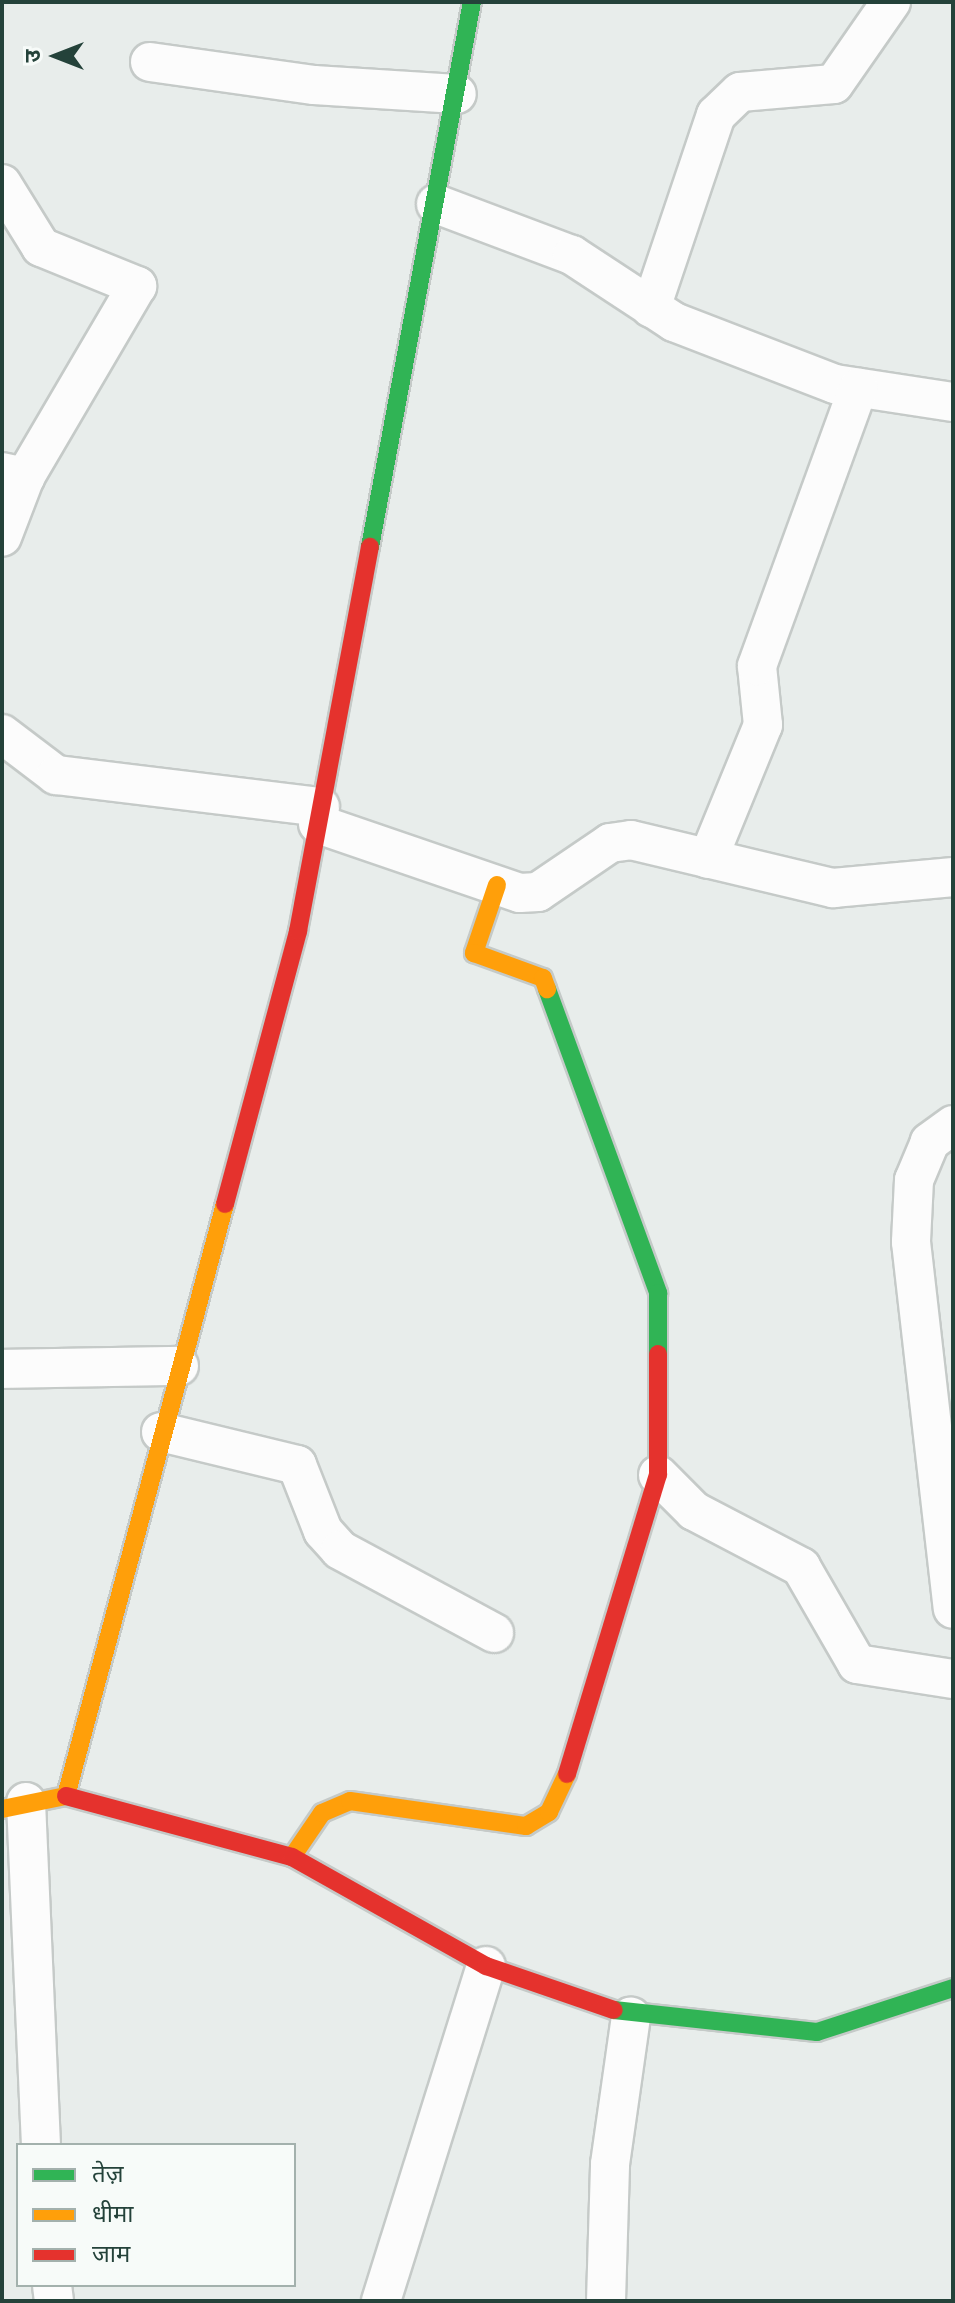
<!DOCTYPE html>
<meta charset="utf-8">
<style>
body{margin:0}
#map{position:relative;width:955px;height:2303px;overflow:hidden;background:#e8edeb;font-family:Raleway,"Noto Sans Devanagari",sans-serif}
div>[style]{position:absolute}
.roads{filter:drop-shadow(2px 0 #c5cac8) drop-shadow(-2px 0 #c5cac8) drop-shadow(0 2px #c5cac8) drop-shadow(0 -2px #c5cac8)}
.street>*{height:38px;margin:-19px;padding:0 19px;transform-origin:19px;border-radius:19px;background:#fcfcfc}
.fast>*{height:18px;margin:-9px;padding:0 9px;transform-origin:9px;border-radius:9px;background:#30b455}
.slow>*{height:18px;margin:-9px;padding:0 9px;transform-origin:9px;border-radius:9px;background:#ff9f0a}
.jam>*{height:18px;margin:-9px;padding:0 9px;transform-origin:9px;border-radius:9px;background:#e5322d}
span{translate:-50% -50%;white-space:nowrap;text-align:center;line-height:1.15;-webkit-text-stroke:7px #f7fbf9;paint-order:stroke}
.frame{position:absolute;inset:0;border:4px solid #24423a;pointer-events:none}
.legend{position:absolute;left:16px;top:2143px;width:280px;height:144px;box-sizing:border-box;background:#f7fbf9;border:2px solid #a3b1ad;margin:0;padding:10px 14px;list-style:none;font-size:24px;color:#24423a}
.legend li{display:flex;align-items:center;gap:16px;height:40px}
.legend b{width:40px;border:2px solid #a3b1ad}
.north{position:absolute;left:16px;top:16px;width:80px;height:80px;-webkit-text-stroke:6px #f7fbf9;paint-order:stroke;rotate:270deg;font-size:22px;font-weight:700;line-height:32px;text-align:center;color:#24423a}
.north::after{content:'';display:block;margin:auto;width:28px;height:36px;background:#24423a;clip-path:polygon(50% 0,100% 100%,50% 72%,0 100%)}
</style>
<div id="map">
<div class="roads">
<div class="street">
<div style="left:150px;top:62px;width:166px;rotate:8deg"></div>
<div style="left:314px;top:85px;width:143px;rotate:3.6deg"></div>
<div style="left:2px;top:184px;width:74px;rotate:58.2deg"></div>
<div style="left:41px;top:247px;width:104px;rotate:22.1deg"></div>
<div style="left:137px;top:286px;width:221px;rotate:120.4deg"></div>
<div style="left:436px;top:204px;width:145px;rotate:20.6deg"></div>
<div style="left:572px;top:255px;width:122px;rotate:33.3deg"></div>
<div style="left:674px;top:322px;width:173px;rotate:21.1deg"></div>
<div style="left:835px;top:384px;width:119px;rotate:8.7deg"></div>
<div style="left:651px;top:308px;width:204px;rotate:-71.4deg"></div>
<div style="left:716px;top:115px;width:33px;rotate:-44deg"></div>
<div style="left:740px;top:92px;width:94px;rotate:-4.9deg"></div>
<div style="left:834px;top:84px;width:100px;rotate:-55.2deg"></div>
<div style="left:2px;top:472px;width:24px;rotate:12deg"></div>
<div style="left:25px;top:477px;width:64px;rotate:111deg"></div>
<div style="left:2px;top:734px;width:68px;rotate:37.2deg"></div>
<div style="left:56px;top:775px;width:266px;rotate:6.9deg"></div>
<div style="left:318px;top:824px;width:213px;rotate:18.9deg"></div>
<div style="left:520px;top:893px;width:18px;rotate:-3deg"></div>
<div style="left:538px;top:892px;width:87px;rotate:-34.2deg"></div>
<div style="left:610px;top:843px;width:21px;rotate:-8deg"></div>
<div style="left:631px;top:840px;width:208px;rotate:13.4deg"></div>
<div style="left:833px;top:888px;width:121px;rotate:-5.2deg"></div>
<div style="left:708px;top:859px;width:145px;rotate:-67.7deg"></div>
<div style="left:763px;top:725px;width:59px;rotate:-95.8deg"></div>
<div style="left:757px;top:666px;width:296px;rotate:-70deg"></div>
<div style="left:953px;top:1125px;width:29px;rotate:144deg"></div>
<div style="left:930px;top:1142px;width:41px;rotate:112.8deg"></div>
<div style="left:914px;top:1180px;width:62px;rotate:92.8deg"></div>
<div style="left:911px;top:1242px;width:369px;rotate:83.5deg"></div>
<div style="left:2px;top:1369px;width:177px;rotate:-1deg"></div>
<div style="left:161px;top:1432px;width:140px;rotate:13.6deg"></div>
<div style="left:297px;top:1465px;width:71px;rotate:68.5deg"></div>
<div style="left:323px;top:1531px;width:25px;rotate:48deg"></div>
<div style="left:340px;top:1550px;width:175px;rotate:28.3deg"></div>
<div style="left:658px;top:1475px;width:51px;rotate:45deg"></div>
<div style="left:694px;top:1511px;width:121px;rotate:27.6deg"></div>
<div style="left:801px;top:1567px;width:112px;rotate:60deg"></div>
<div style="left:857px;top:1664px;width:97px;rotate:8.9deg"></div>
<div style="left:26px;top:1802px;width:343px;rotate:87.5deg"></div>
<div style="left:52px;top:2285px;width:16px;rotate:83deg"></div>
<div style="left:381px;top:2301px;width:351px;rotate:-72.6deg"></div>
<div style="left:606px;top:2301px;width:137px;rotate:-88.3deg"></div>
<div style="left:610px;top:2164px;width:149px;rotate:-81.9deg"></div>
</div>
<div class="fast">
<div style="left:370px;top:547px;width:554px;rotate:-79.4deg"></div>
<div style="left:547px;top:989px;width:324px;rotate:69.9deg"></div>
<div style="left:658px;top:1293px;width:61px;rotate:90deg"></div>
<div style="left:614px;top:2010px;width:204px;rotate:6.2deg"></div>
<div style="left:817px;top:2032px;width:143px;rotate:-17.9deg"></div>
</div>
<div class="slow">
<div style="left:497px;top:885px;width:72px;rotate:108.7deg"></div>
<div style="left:474px;top:953px;width:73px;rotate:19.9deg"></div>
<div style="left:543px;top:978px;width:12px;rotate:70deg"></div>
<div style="left:2px;top:1809px;width:65px;rotate:-11.5deg"></div>
<div style="left:66px;top:1796px;width:613px;rotate:-74.97deg"></div>
<div style="left:292px;top:1857px;width:53px;rotate:-55.7deg"></div>
<div style="left:322px;top:1813px;width:30px;rotate:-23deg"></div>
<div style="left:350px;top:1801px;width:178px;rotate:8.1deg"></div>
<div style="left:526px;top:1826px;width:27px;rotate:-31deg"></div>
<div style="left:549px;top:1812px;width:42px;rotate:-64.7deg"></div>
</div>
<div class="jam">
<div style="left:225px;top:1204px;width:283px;rotate:-75deg"></div>
<div style="left:298px;top:931px;width:391px;rotate:-79.4deg"></div>
<div style="left:567px;top:1774px;width:313px;rotate:-73.1deg"></div>
<div style="left:658px;top:1475px;width:121px;rotate:-90deg"></div>
<div style="left:66px;top:1796px;width:234px;rotate:15.1deg"></div>
<div style="left:292px;top:1857px;width:223px;rotate:29.3deg"></div>
<div style="left:486px;top:1966px;width:135px;rotate:19deg"></div>
</div>
</div>
<div class="frame"></div>
<ul class="legend">
<li><b style="height:10px;background:#30b455"></b>तेज़</li>
<li><b style="height:10px;background:#ff9f0a"></b>धीमा</li>
<li><b style="height:10px;background:#e5322d"></b>जाम</li>
</ul>
<div class="north">उ</div>
</div>
